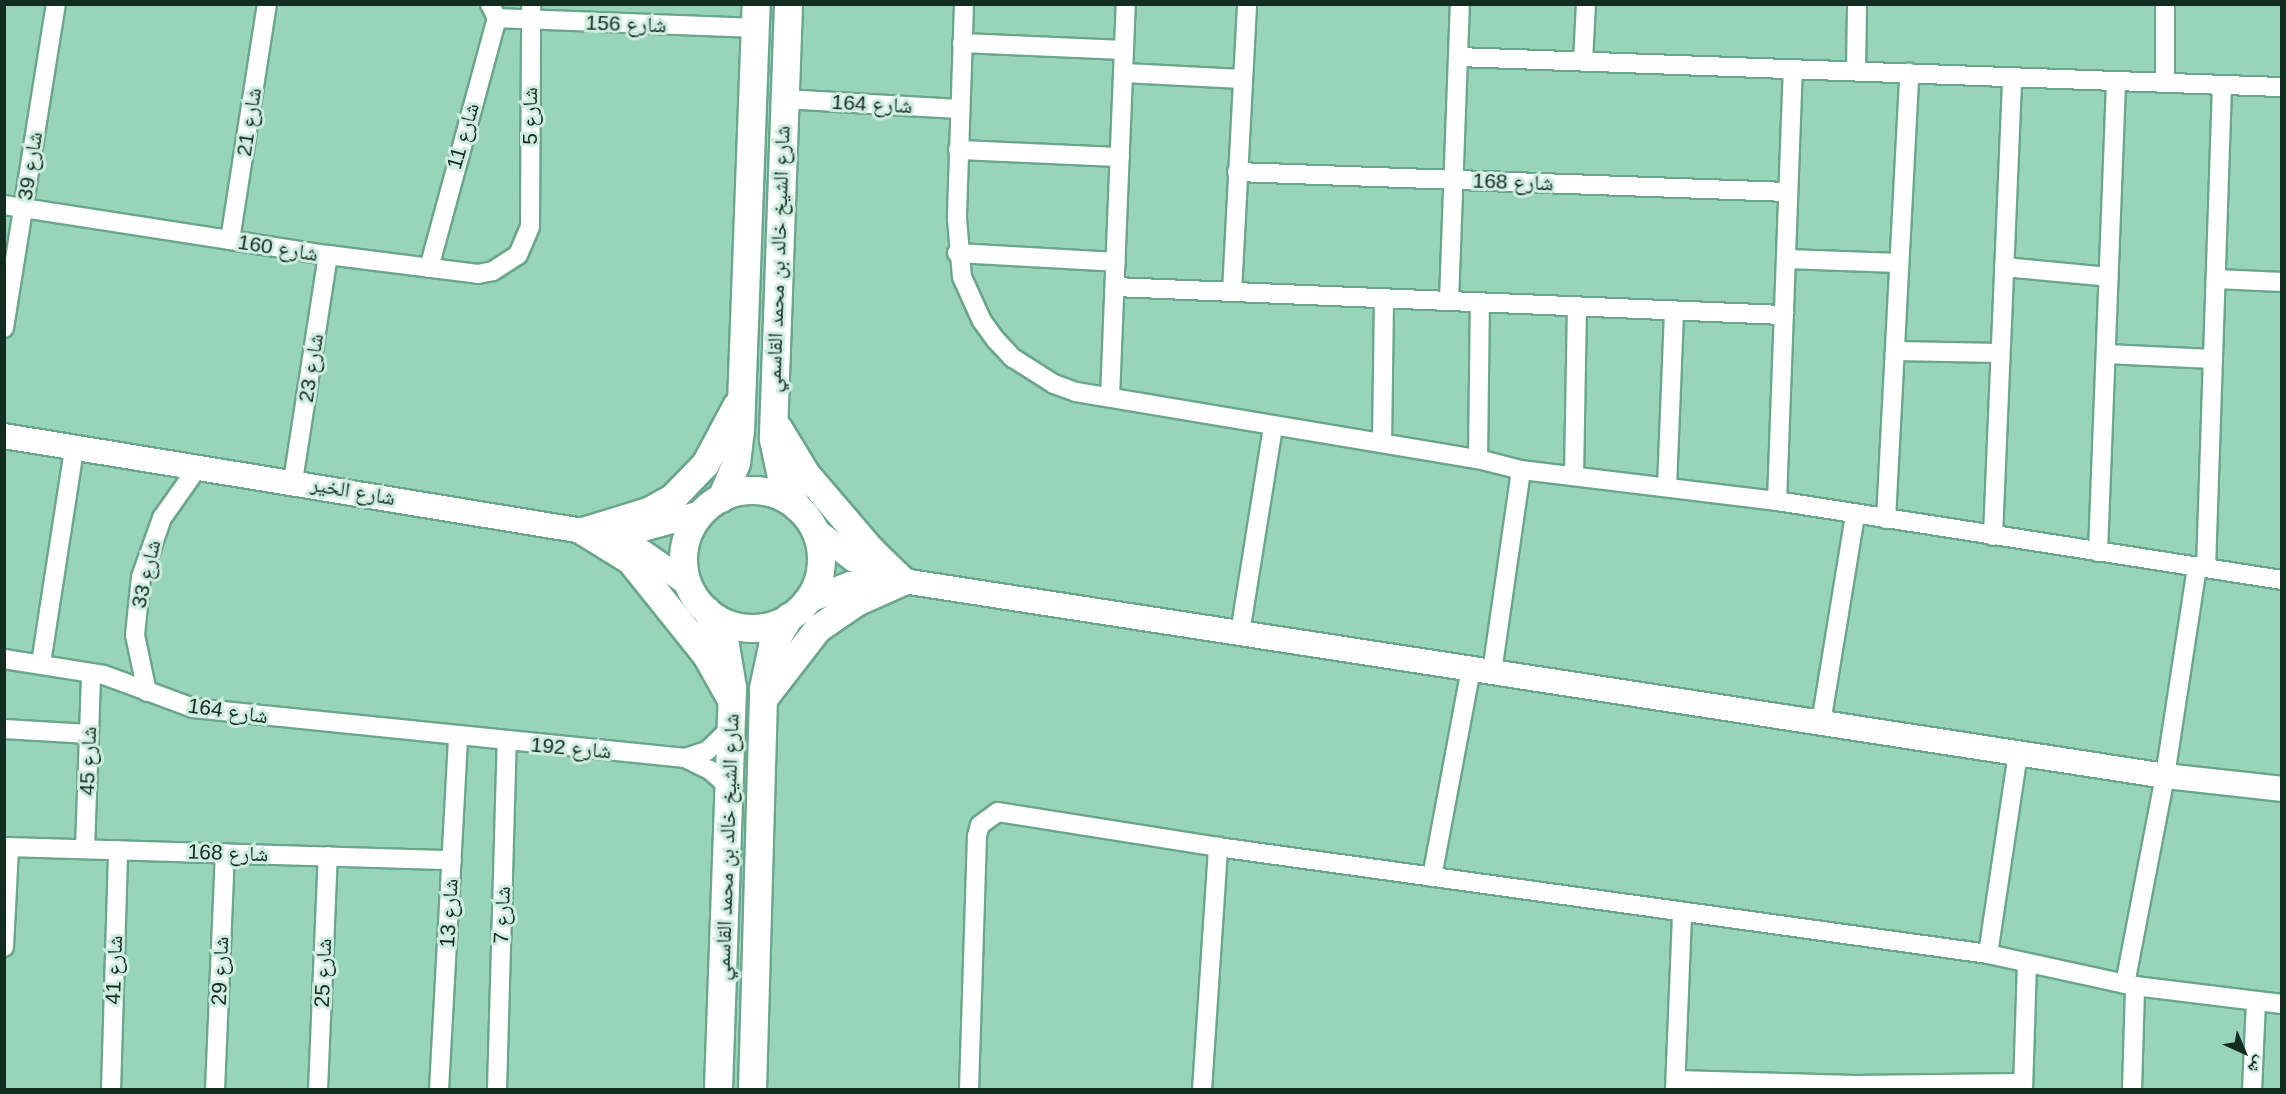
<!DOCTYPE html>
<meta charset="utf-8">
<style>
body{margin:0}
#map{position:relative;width:2286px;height:1094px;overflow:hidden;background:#97d4b9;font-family:Arial,"Noto Naskh Arabic",sans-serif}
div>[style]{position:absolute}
.roads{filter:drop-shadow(2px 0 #6aa68c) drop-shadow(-2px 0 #6aa68c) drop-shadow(0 2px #6aa68c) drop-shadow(0 -2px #6aa68c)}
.minor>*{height:18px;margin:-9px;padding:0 9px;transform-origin:9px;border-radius:9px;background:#fff}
.tertiary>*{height:24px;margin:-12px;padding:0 12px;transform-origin:12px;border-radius:12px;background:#fff}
.secondary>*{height:27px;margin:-13.5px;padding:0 13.5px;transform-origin:13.5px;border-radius:13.5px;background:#fff}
.secondary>.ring{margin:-13.5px;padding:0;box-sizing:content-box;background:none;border:27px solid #fff;border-radius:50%}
span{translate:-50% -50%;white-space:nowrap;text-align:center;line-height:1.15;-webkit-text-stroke:6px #cfeddf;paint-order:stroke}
.street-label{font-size:21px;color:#132c22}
.frame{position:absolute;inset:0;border:6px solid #132c22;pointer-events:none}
.north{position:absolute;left:2214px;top:1022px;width:60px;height:60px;-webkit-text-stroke:4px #cfeddf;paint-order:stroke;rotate:136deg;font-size:16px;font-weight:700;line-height:24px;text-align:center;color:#132c22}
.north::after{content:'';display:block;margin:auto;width:21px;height:27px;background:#132c22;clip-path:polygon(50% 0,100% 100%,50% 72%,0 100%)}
</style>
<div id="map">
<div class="roads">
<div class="minor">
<div style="left:964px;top:4px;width:215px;rotate:91.9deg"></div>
<div style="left:957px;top:219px;width:58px;rotate:85.1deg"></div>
<div style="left:962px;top:277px;width:48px;rotate:65.6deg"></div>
<div style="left:982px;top:321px;width:24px;rotate:54deg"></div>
<div style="left:996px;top:340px;width:25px;rotate:47deg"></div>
<div style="left:1013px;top:358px;width:49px;rotate:32.4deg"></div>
<div style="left:1054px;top:384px;width:23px;rotate:20deg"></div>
<div style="left:1076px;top:392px;width:408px;rotate:9.5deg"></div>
<div style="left:1478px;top:459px;width:44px;rotate:14.3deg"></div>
<div style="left:1521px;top:470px;width:258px;rotate:6.9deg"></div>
<div style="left:1777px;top:501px;width:511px;rotate:8.89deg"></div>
<div style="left:497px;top:18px;width:258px;rotate:2.2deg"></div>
<div style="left:962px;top:43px;width:162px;rotate:2.5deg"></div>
<div style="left:1458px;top:57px;width:825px;rotate:2.09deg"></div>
<div style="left:1583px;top:61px;width:57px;rotate:-87deg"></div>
<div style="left:1856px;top:71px;width:67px;rotate:-89.1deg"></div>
<div style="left:1124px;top:73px;width:118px;rotate:2.9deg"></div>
<div style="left:2165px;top:83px;width:79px;rotate:-90deg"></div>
<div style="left:784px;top:99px;width:175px;rotate:3.3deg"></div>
<div style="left:958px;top:150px;width:162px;rotate:2.5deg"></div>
<div style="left:1237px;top:172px;width:551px;rotate:2.08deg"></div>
<div style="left:4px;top:205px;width:328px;rotate:8.8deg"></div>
<div style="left:328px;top:255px;width:151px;rotate:7.2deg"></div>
<div style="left:478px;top:274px;width:15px;rotate:-11deg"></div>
<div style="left:493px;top:271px;width:30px;rotate:-33deg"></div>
<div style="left:518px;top:255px;width:30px;rotate:-67deg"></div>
<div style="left:530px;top:227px;width:223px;rotate:-89.7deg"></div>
<div style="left:230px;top:240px;width:239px;rotate:-81.1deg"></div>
<div style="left:957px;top:253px;width:159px;rotate:3.2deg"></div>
<div style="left:1786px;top:259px;width:113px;rotate:2deg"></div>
<div style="left:2004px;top:267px;width:105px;rotate:5.4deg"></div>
<div style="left:429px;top:268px;width:259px;rotate:-74.8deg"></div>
<div style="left:497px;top:18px;width:16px;rotate:-117deg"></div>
<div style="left:2216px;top:279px;width:66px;rotate:2.6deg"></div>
<div style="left:1115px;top:287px;width:670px;rotate:2.4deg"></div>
<div style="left:1232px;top:292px;width:288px;rotate:-87deg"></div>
<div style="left:1449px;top:301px;width:297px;rotate:-87.9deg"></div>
<div style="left:4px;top:328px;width:328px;rotate:-80.9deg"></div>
<div style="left:1895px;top:351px;width:105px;rotate:1.1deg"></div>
<div style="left:2106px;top:354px;width:107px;rotate:2.7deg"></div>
<div style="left:1110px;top:397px;width:393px;rotate:-87.7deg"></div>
<div style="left:1382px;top:443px;width:145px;rotate:-89.2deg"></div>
<div style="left:1478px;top:459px;width:157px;rotate:-89.3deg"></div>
<div style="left:1574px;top:476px;width:170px;rotate:-89deg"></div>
<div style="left:293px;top:481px;width:229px;rotate:-81.2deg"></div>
<div style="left:1667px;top:487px;width:177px;rotate:-87.7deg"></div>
<div style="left:1777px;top:501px;width:432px;rotate:-87.9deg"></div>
<div style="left:1886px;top:519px;width:447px;rotate:-87deg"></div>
<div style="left:1993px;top:536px;width:459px;rotate:-87.6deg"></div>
<div style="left:2098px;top:552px;width:471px;rotate:-87.8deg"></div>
<div style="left:2206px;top:568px;width:483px;rotate:-88.1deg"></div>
<div style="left:1240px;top:633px;width:210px;rotate:-80.9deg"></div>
<div style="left:4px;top:659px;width:101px;rotate:9.1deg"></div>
<div style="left:104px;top:675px;width:95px;rotate:20.3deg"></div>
<div style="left:193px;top:708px;width:495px;rotate:5.8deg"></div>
<div style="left:685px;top:758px;width:28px;rotate:26deg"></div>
<div style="left:710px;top:770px;width:27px;rotate:42deg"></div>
<div style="left:41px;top:663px;width:217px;rotate:-81.2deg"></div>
<div style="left:1492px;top:672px;width:204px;rotate:-81.8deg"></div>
<div style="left:147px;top:692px;width:58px;rotate:-101.9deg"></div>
<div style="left:135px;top:635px;width:58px;rotate:-84.1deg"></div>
<div style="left:141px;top:577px;width:63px;rotate:-70.4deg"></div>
<div style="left:162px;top:518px;width:62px;rotate:-54.8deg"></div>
<div style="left:1821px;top:723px;width:211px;rotate:-80.7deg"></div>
<div style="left:4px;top:729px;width:85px;rotate:3.4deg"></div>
<div style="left:685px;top:758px;width:23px;rotate:-18deg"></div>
<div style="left:707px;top:751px;width:35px;rotate:-44deg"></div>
<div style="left:4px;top:847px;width:448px;rotate:1.7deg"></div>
<div style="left:85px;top:849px;width:176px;rotate:-88deg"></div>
<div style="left:1432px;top:877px;width:212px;rotate:-79.4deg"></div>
<div style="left:4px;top:947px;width:100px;rotate:-87.1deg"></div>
<div style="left:1988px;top:954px;width:203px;rotate:-81.5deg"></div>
<div style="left:2125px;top:984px;width:212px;rotate:-79.1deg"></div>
<div style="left:2165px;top:776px;width:211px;rotate:-81.3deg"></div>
<div style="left:1676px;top:1080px;width:179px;rotate:1.6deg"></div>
<div style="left:1855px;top:1085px;width:168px;rotate:-0.7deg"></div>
<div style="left:111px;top:1090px;width:240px;rotate:-88.3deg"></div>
<div style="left:215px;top:1090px;width:237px;rotate:-87.6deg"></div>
<div style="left:318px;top:1090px;width:234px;rotate:-87.6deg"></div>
<div style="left:439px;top:1090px;width:354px;rotate:-86.9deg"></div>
<div style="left:497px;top:1090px;width:349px;rotate:-88.4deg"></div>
<div style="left:969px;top:1090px;width:254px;rotate:-88.2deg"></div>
<div style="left:977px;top:836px;width:11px;rotate:-75deg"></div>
<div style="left:980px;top:825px;width:22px;rotate:-36deg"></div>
<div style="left:998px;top:812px;width:223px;rotate:9deg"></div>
<div style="left:1218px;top:847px;width:777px;rotate:7.91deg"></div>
<div style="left:1988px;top:954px;width:150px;rotate:12.3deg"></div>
<div style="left:2135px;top:986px;width:148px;rotate:7deg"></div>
<div style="left:1202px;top:1090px;width:244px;rotate:-86.2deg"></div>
<div style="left:1675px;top:1090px;width:178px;rotate:-87.7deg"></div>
<div style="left:2023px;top:1090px;width:127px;rotate:-88.2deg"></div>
<div style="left:2132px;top:1090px;width:104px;rotate:-88.3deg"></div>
<div style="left:2252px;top:1090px;width:89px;rotate:-87.4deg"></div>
</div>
<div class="tertiary">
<div style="left:4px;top:436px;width:587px;rotate:9.32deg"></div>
<div style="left:583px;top:531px;width:54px;rotate:17.1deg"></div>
<div style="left:635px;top:547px;width:65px;rotate:34.9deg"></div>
<div style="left:814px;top:529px;width:49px;rotate:37.6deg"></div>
<div style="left:853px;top:559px;width:43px;rotate:24.8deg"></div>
<div style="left:604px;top:531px;width:39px;rotate:-3deg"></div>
<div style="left:643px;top:529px;width:60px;rotate:-15.4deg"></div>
<div style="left:805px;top:602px;width:48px;rotate:-21.8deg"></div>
<div style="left:850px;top:584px;width:53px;rotate:-3.2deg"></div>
<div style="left:903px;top:581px;width:1277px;rotate:8.78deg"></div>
<div style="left:2165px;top:776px;width:118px;rotate:6.3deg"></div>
</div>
<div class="secondary">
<div style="left:788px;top:4px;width:435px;rotate:92deg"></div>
<div style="left:773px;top:439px;width:40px;rotate:78deg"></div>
<div style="left:781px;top:478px;width:33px;rotate:61deg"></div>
<div class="ring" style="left:683px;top:490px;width:111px;height:111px"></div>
<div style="left:721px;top:498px;width:39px;rotate:-67deg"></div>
<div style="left:736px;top:462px;width:31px;rotate:-83deg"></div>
<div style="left:740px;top:431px;width:427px;rotate:-87.9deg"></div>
<div style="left:583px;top:531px;width:55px;rotate:31.7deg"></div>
<div style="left:630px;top:560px;width:122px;rotate:51.3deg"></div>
<div style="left:706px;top:655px;width:47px;rotate:60.7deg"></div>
<div style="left:583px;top:531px;width:68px;rotate:-17.1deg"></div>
<div style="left:648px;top:511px;width:29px;rotate:-29deg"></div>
<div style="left:673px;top:497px;width:46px;rotate:-45.9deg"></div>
<div style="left:705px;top:464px;width:66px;rotate:-61.9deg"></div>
<div style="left:706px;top:610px;width:40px;rotate:62deg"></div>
<div style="left:725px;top:645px;width:43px;rotate:80.5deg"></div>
<div style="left:732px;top:687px;width:403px;rotate:92deg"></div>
<div style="left:766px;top:695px;width:85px;rotate:-52.2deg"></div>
<div style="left:818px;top:628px;width:46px;rotate:-34.4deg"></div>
<div style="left:856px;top:602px;width:51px;rotate:-24.1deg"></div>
<div style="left:903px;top:581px;width:45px;rotate:-135.9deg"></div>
<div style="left:871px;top:550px;width:100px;rotate:-130.5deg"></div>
<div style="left:806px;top:474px;width:54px;rotate:-121.3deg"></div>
<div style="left:752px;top:1090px;width:402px;rotate:-88.4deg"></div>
<div style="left:763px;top:688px;width:43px;rotate:-77.9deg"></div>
<div style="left:772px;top:646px;width:34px;rotate:-60deg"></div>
</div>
</div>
<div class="street-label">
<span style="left:626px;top:24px;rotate:2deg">شارع 156</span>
<span style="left:872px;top:104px;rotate:3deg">شارع 164</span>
<span style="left:530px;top:116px;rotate:-90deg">شارع 5</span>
<span style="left:249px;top:122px;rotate:-81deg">شارع 21</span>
<span style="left:463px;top:136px;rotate:-74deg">شارع 11</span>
<span style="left:30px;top:166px;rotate:-81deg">شارع 39</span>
<span style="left:1513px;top:182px;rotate:2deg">شارع 168</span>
<span style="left:278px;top:248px;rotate:9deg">شارع 160</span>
<span style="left:778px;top:259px;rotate:-88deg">شارع الشيخ خالد بن محمد القاسمي</span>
<span style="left:311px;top:368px;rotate:-81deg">شارع 23</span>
<span style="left:353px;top:491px;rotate:10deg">شارع الخير</span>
<span style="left:146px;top:574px;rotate:-77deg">شارع 33</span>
<span style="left:228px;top:711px;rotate:8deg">شارع 164</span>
<span style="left:571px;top:748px;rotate:5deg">شارع 192</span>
<span style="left:88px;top:761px;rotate:-88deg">شارع 45</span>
<span style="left:727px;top:847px;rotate:-88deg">شارع الشيخ خالد بن محمد القاسمي</span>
<span style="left:228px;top:853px;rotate:2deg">شارع 168</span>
<span style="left:449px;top:913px;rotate:-87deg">شارع 13</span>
<span style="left:502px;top:915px;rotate:-88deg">شارع 7</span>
<span style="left:114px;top:970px;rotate:-88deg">شارع 41</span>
<span style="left:220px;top:971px;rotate:-88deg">شارع 29</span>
<span style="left:323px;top:973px;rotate:-88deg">شارع 25</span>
</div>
<div class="frame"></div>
<div class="north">ش</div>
</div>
